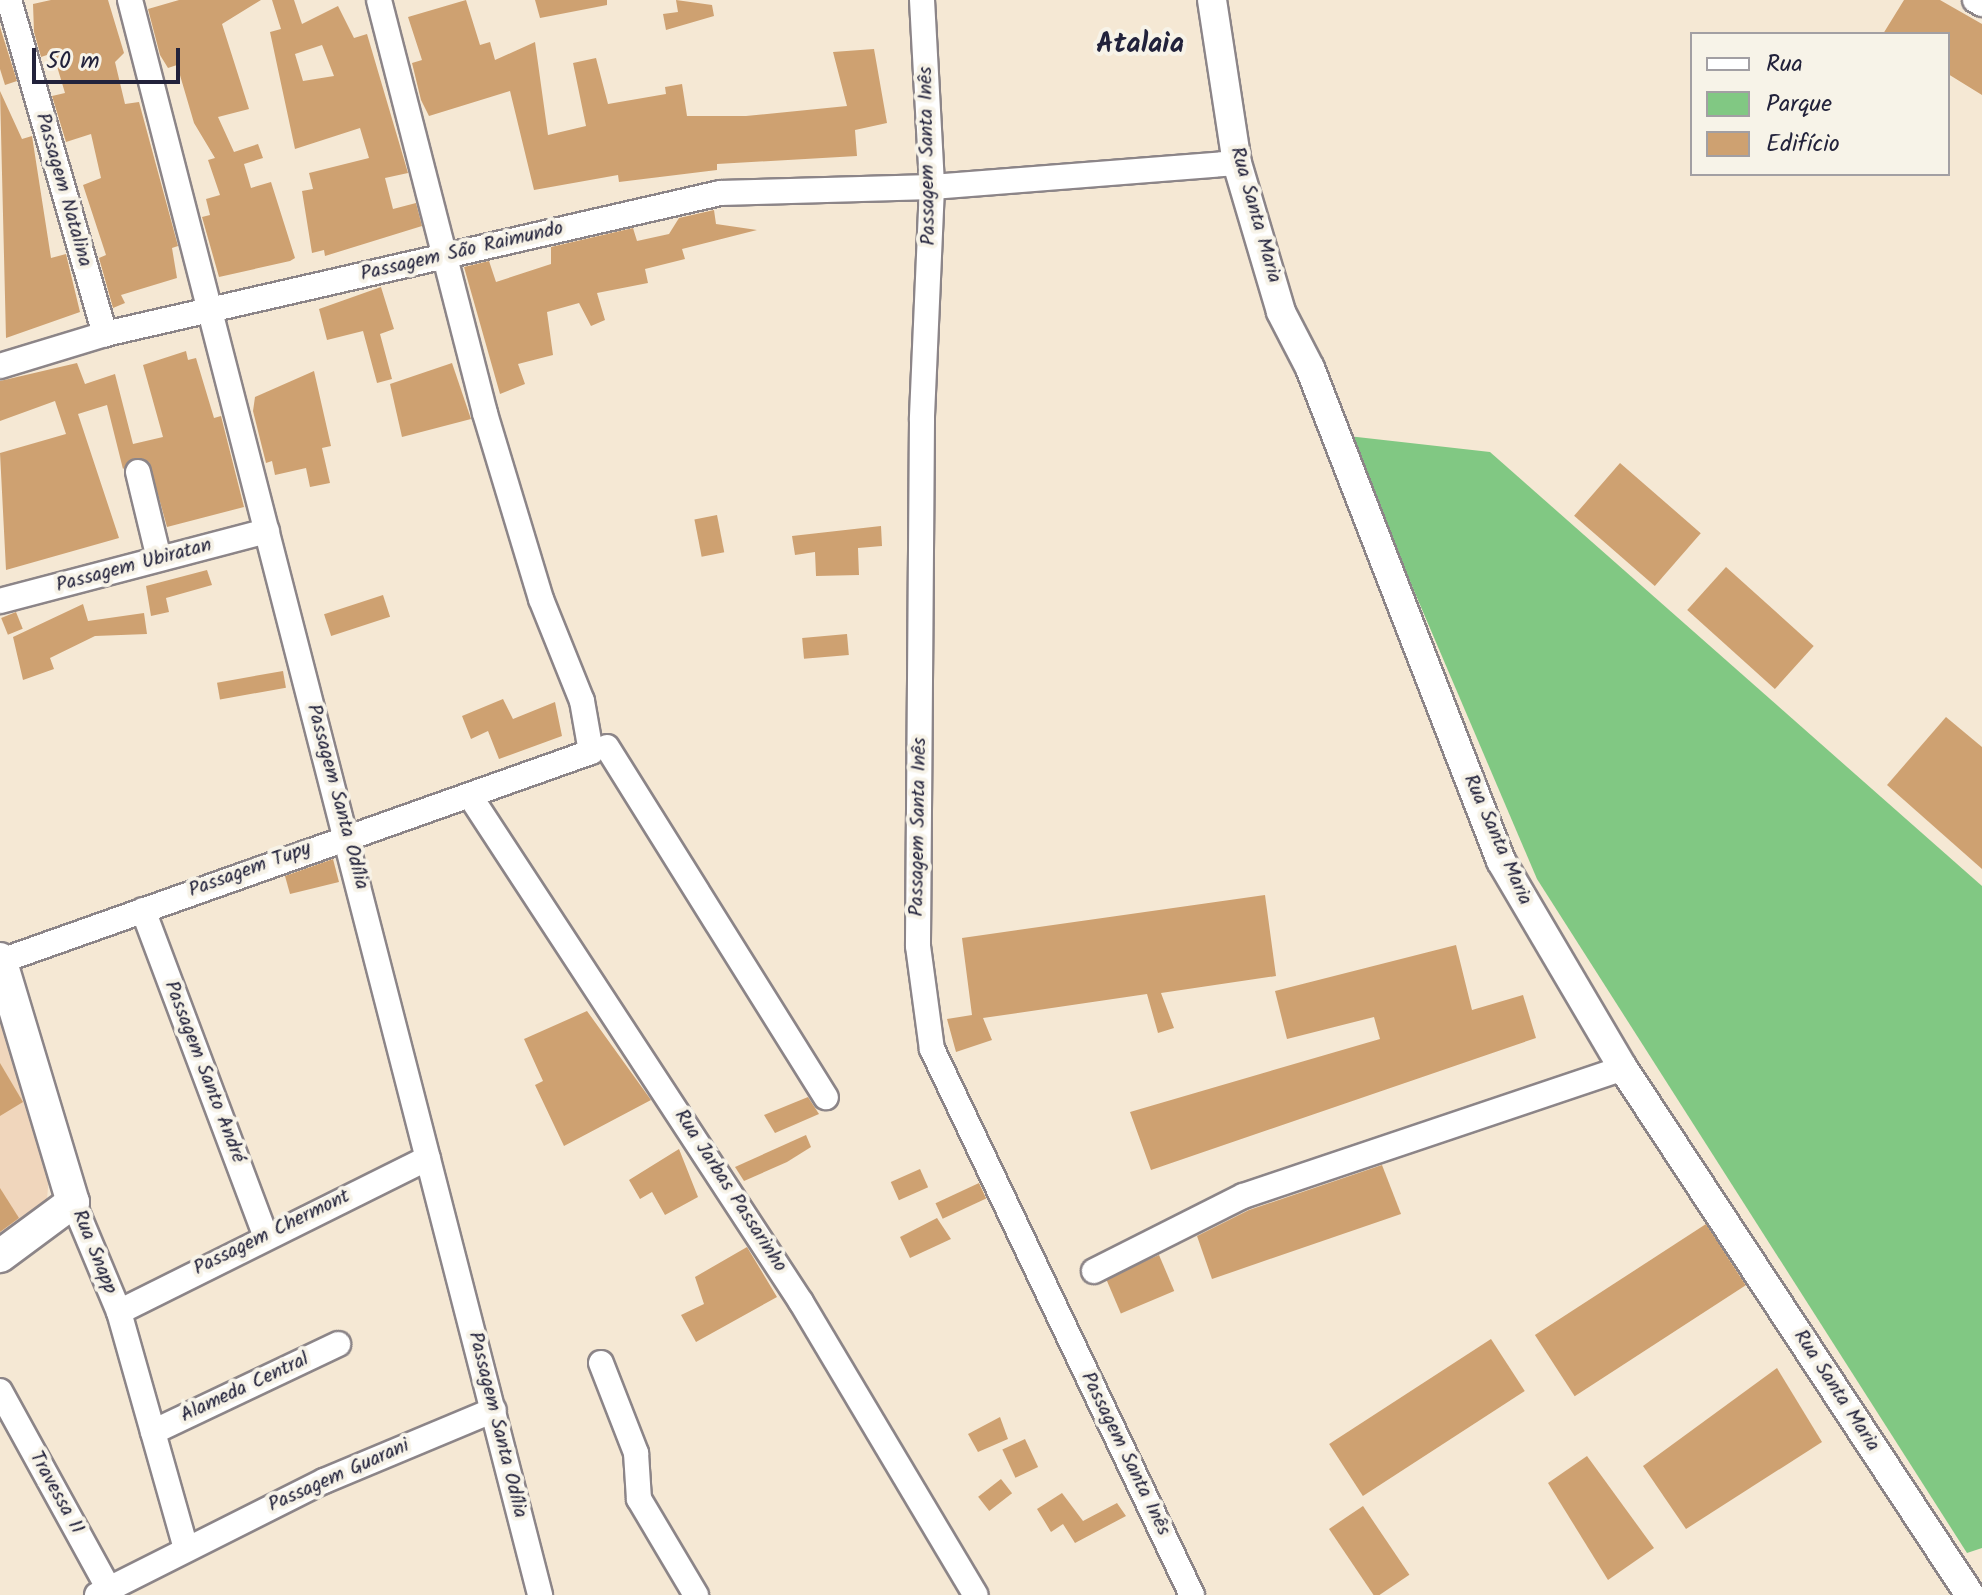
<!DOCTYPE html>
<meta charset="utf-8">
<style>
body{margin:0}
#map{position:relative;width:1982px;height:1595px;overflow:hidden;background:#f5e8d4;font-family:Kalam,sans-serif}
div>[style]{position:absolute}
.built>*{inset:0;background:#f0d6bc}
.green>*{inset:0;background:#81c883}
.building>*{inset:0;background:#cea171;transform-origin:0 0}
.roads{filter:drop-shadow(2px 0 #8c8588) drop-shadow(-2px 0 #8c8588) drop-shadow(0 2px #8c8588) drop-shadow(0 -2px #8c8588)}
.minor>*{height:24px;margin:-12px;padding:0 12px;transform-origin:12px;border-radius:12px;background:#fff}
.tertiary>*{height:28px;margin:-14px;padding:0 14px;transform-origin:14px;border-radius:14px;background:#fff}
.secondary>*{height:32px;margin:-16px;padding:0 16px;transform-origin:16px;border-radius:16px;background:#fff}
span{translate:-50% -50%;white-space:nowrap;text-align:center;line-height:1.15;-webkit-text-stroke:8px #f7f3e8;paint-order:stroke}
.street-label{font-size:20px;color:#22223b}
.district-label{font-size:28px;color:#22223b;font-weight:700}
.legend{position:absolute;left:1690px;top:32px;width:260px;height:144px;box-sizing:border-box;background:#f7f3e8;border:2px solid #a29fa3;margin:0;padding:10px 14px;list-style:none;font-size:24px;color:#22223b}
.legend li{display:flex;align-items:center;gap:16px;height:40px}
.legend b{width:40px;border:2px solid #a29fa3}
.scale{position:absolute;left:32px;top:48px;width:148px;height:36px;box-sizing:border-box;border:4px solid #22223b;border-top:0;padding-left:10px;font-size:24px;line-height:28px;white-space:nowrap;color:#22223b;-webkit-text-stroke:6px #f7f3e8;paint-order:stroke}
</style>
<div id="map">
<div class="built">
<div style="clip-path:polygon(0 1010px,49px 1176px,47px 1199px,0 1250px)"></div>
</div>
<div class="green">
<div style="clip-path:polygon(1348px 436px,1490px 452px,1982px 886px,1982px 1548px,1967px 1553px,1537px 879px)"></div>
</div>
<div class="building">
<div style="clip-path:polygon(51px 0,108px 0,124px 53px,115px 62px,125px 104px,139px 102px,178px 246px,172px 248px,177px 278px,121px 295px,125px 303px,113px 308px,99px 258px,106px 255px,83px 185px,101px 178px,91px 134px,66px 142px,52px 96px,65px 93px,53px 53px,41px 57px,34px 32px,33px 4px)"></div>
<div style="clip-path:polygon(179px 0,261px 0,222px 24px,249px 109px,218px 117px,234px 152px,258px 144px,263px 158px,244px 164px,251px 188px,271px 182px,295px 258px,290px 261px,219px 277px,202px 217px,210px 215px,206px 199px,220px 195px,208px 160px,215px 158px,194px 123px,177px 65px,168px 68px,160px 55px,148px 9px)"></div>
<div style="clip-path:polygon(evenodd,272px 0,294px 0,302px 24px,338px 6px,354px 38px,367px 34px,408px 173px,385px 178px,393px 209px,416px 203px,422px 226px,325px 256px,324px 250px,312px 253px,302px 191px,313px 189px,309px 173px,369px 158px,360px 128px,295px 149px,270px 32px,281px 29px,272px 0,322px 45px,334px 76px,303px 81px,295px 54px,322px 45px)"></div>
<div style="clip-path:polygon(466px 0,480px 45px,490px 42px,495px 60px,535px 42px,548px 135px,586px 126px,573px 63px,596px 58px,608px 104px,666px 94px,665px 87px,682px 84px,687px 116px,746px 116px,847px 106px,833px 52px,874px 49px,887px 123px,855px 130px,857px 156px,717px 164px,717px 170px,619px 182px,618px 175px,534px 190px,510px 91px,429px 116px,421px 100px,412px 63px,422px 60px,408px 17px)"></div>
<div style="clip-path:polygon(535px 0,607px 0,607px 5px,540px 18px)"></div>
<div style="clip-path:polygon(676px 0,712px 5px,714px 16px,666px 30px,663px 14px,678px 12px)"></div>
<div style="clip-path:polygon(1904px 0,1940px 0,1982px 24px,1982px 95px,1948px 74px,1948px 34px,1883px 34px)"></div>
<div style="clip-path:polygon(0 27px,17px 81px,5px 85px,0 69px)"></div>
<div style="clip-path:polygon(0 91px,22px 139px,32px 136px,51px 258px,66px 254px,80px 312px,6px 338px)"></div>
<div style="clip-path:polygon(714px 210px,716px 224px,757px 230px,682px 249px,685px 259px,645px 269px,648px 283px,597px 293px,605px 320px,591px 326px,579px 303px,547px 312px,553px 355px,518px 364px,525px 384px,500px 394px,464px 267px,489px 261px,496px 282px,551px 264px,551px 247px,633px 228px,637px 241px,669px 234px,679px 218px)"></div>
<div style="clip-path:polygon(381px 287px,394px 329px,380px 334px,392px 379px,377px 383px,363px 331px,327px 340px,319px 309px)"></div>
<div style="clip-path:polygon(186px 351px,188px 360px,196px 358px,214px 418px,221px 416px,244px 507px,167px 527px,149px 462px,134px 458px,123px 469px,107px 405px,78px 414px,119px 538px,6px 570px,0 453px,66px 434px,55px 401px,0 421px,0 381px,77px 363px,85px 384px,115px 374px,133px 444px,163px 437px,143px 365px)"></div>
<div style="clip-path:polygon(452px 363px,471px 419px,402px 437px,390px 384px)"></div>
<div style="clip-path:polygon(314px 371px,331px 446px,322px 448px,330px 483px,310px 487px,306px 468px,275px 475px,272px 461px,266px 463px,253px 411px,255px 397px)"></div>
<div style="left:1620px;top:463px;width:107px;height:70px;rotate:41deg"></div>
<div style="left:717px;top:515px;width:38px;height:23px;rotate:79deg"></div>
<div style="clip-path:polygon(881px 526px,882px 546px,858px 548px,859px 575px,816px 576px,815px 552px,795px 555px,792px 536px)"></div>
<div style="left:1726px;top:567px;width:118px;height:58px;rotate:42deg"></div>
<div style="clip-path:polygon(207px 570px,212px 585px,166px 598px,169px 612px,151px 616px,146px 586px)"></div>
<div style="left:383px;top:595px;width:23px;height:62px;rotate:72deg"></div>
<div style="clip-path:polygon(83px 604px,88px 621px,144px 613px,147px 634px,95px 636px,50px 658px,54px 669px,23px 680px,13px 637px)"></div>
<div style="left:16px;top:612px;width:18px;height:16px;rotate:68deg"></div>
<div style="left:847px;top:634px;width:21px;height:45px;rotate:85deg"></div>
<div style="left:283px;top:671px;width:17px;height:67px;rotate:80deg"></div>
<div style="clip-path:polygon(503px 699px,513px 719px,555px 702px,562px 736px,499px 759px,488px 731px,471px 739px,462px 716px)"></div>
<div style="clip-path:polygon(1946px 717px,1982px 747px,1982px 869px,1887px 785px)"></div>
<div style="clip-path:polygon(333px 859px,339px 882px,290px 894px,285px 876px)"></div>
<div style="clip-path:polygon(1265px 895px,1276px 976px,1161px 993px,1174px 1028px,1158px 1033px,1147px 994px,983px 1018px,992px 1040px,956px 1052px,947px 1019px,972px 1015px,962px 938px)"></div>
<div style="clip-path:polygon(1456px 945px,1472px 1010px,1523px 995px,1536px 1038px,1151px 1170px,1130px 1112px,1380px 1039px,1374px 1017px,1287px 1039px,1275px 991px)"></div>
<div style="clip-path:polygon(587px 1011px,651px 1100px,564px 1146px,535px 1085px,543px 1081px,524px 1039px)"></div>
<div style="clip-path:polygon(0 1063px,23px 1102px,0 1116px)"></div>
<div style="clip-path:polygon(808px 1097px,819px 1114px,775px 1133px,764px 1115px)"></div>
<div style="clip-path:polygon(806px 1135px,811px 1147px,787px 1162px,744px 1181px,735px 1167px)"></div>
<div style="clip-path:polygon(679px 1149px,698px 1197px,665px 1215px,652px 1192px,640px 1199px,629px 1180px)"></div>
<div style="clip-path:polygon(1382px 1165px,1401px 1214px,1212px 1279px,1197px 1236px,1249px 1210px)"></div>
<div style="left:920px;top:1169px;width:20px;height:32px;rotate:66deg"></div>
<div style="left:979px;top:1183px;width:17px;height:48px;rotate:65deg"></div>
<div style="clip-path:polygon(0 1188px,19px 1218px,0 1232px)"></div>
<div style="clip-path:polygon(937px 1218px,951px 1239px,910px 1258px,900px 1237px)"></div>
<div style="left:1706px;top:1224px;width:73px;height:204px;rotate:57deg"></div>
<div style="clip-path:polygon(747px 1247px,777px 1297px,696px 1342px,681px 1315px,704px 1304px,695px 1277px)"></div>
<div style="left:1159px;top:1255px;width:39px;height:58px;rotate:67deg"></div>
<div style="left:1491px;top:1339px;width:62px;height:193px;rotate:57deg"></div>
<div style="clip-path:polygon(1777px 1368px,1822px 1442px,1686px 1529px,1643px 1466px)"></div>
<div style="clip-path:polygon(1000px 1417px,1008px 1439px,978px 1452px,968px 1434px)"></div>
<div style="left:1025px;top:1439px;width:31px;height:25px;rotate:65deg"></div>
<div style="clip-path:polygon(1587px 1456px,1654px 1548px,1608px 1580px,1548px 1483px)"></div>
<div style="left:1001px;top:1479px;width:18px;height:29px;rotate:52deg"></div>
<div style="clip-path:polygon(1062px 1493px,1083px 1521px,1117px 1503px,1126px 1516px,1075px 1543px,1063px 1524px,1051px 1532px,1037px 1509px)"></div>
<div style="left:1363px;top:1506px;width:83px;height:41px;rotate:56deg"></div>
</div>
<div class="roads">
<div class="minor">
<div style="left:9px;top:0;width:348px;rotate:74deg"></div>
<div style="left:130px;top:0;width:1647px;rotate:75.58deg"></div>
<div style="left:922px;top:0;width:187px;rotate:86.9deg"></div>
<div style="left:932px;top:187px;width:233px;rotate:92.5deg"></div>
<div style="left:922px;top:420px;width:526px;rotate:90.44deg"></div>
<div style="left:918px;top:946px;width:104px;rotate:82.3deg"></div>
<div style="left:932px;top:1049px;width:605px;rotate:64.54deg"></div>
<div style="left:1975px;top:0;width:8px;rotate:30deg"></div>
<div style="left:0;top:366px;width:110px;rotate:-16.9deg"></div>
<div style="left:105px;top:334px;width:631px;rotate:-12.91deg"></div>
<div style="left:720px;top:193px;width:212px;rotate:-1.6deg"></div>
<div style="left:932px;top:187px;width:306px;rotate:-4.5deg"></div>
<div style="left:138px;top:472px;width:89px;rotate:76.4deg"></div>
<div style="left:0;top:601px;width:276px;rotate:-14.7deg"></div>
<div style="left:607px;top:747px;width:413px;rotate:58deg"></div>
<div style="left:470px;top:796px;width:605px;rotate:56.81deg"></div>
<div style="left:801px;top:1302px;width:341px;rotate:59.2deg"></div>
<div style="left:143px;top:910px;width:347px;rotate:69.4deg"></div>
<div style="left:1px;top:961px;width:626px;rotate:-19.51deg"></div>
<div style="left:591px;top:752px;width:52px;rotate:-100deg"></div>
<div style="left:582px;top:701px;width:110px;rotate:-111.9deg"></div>
<div style="left:541px;top:599px;width:194px;rotate:-106.8deg"></div>
<div style="left:485px;top:413px;width:426px;rotate:-104.4deg"></div>
<div style="left:73px;top:1202px;width:119px;rotate:67.3deg"></div>
<div style="left:119px;top:1312px;width:242px;rotate:74.2deg"></div>
<div style="left:1094px;top:1271px;width:167px;rotate:-26.7deg"></div>
<div style="left:1243px;top:1196px;width:401px;rotate:-18.6deg"></div>
<div style="left:119px;top:1312px;width:345px;rotate:-26.5deg"></div>
<div style="left:601px;top:1363px;width:97px;rotate:68.7deg"></div>
<div style="left:636px;top:1453px;width:46px;rotate:86.3deg"></div>
<div style="left:639px;top:1499px;width:112px;rotate:59.3deg"></div>
<div style="left:0;top:1391px;width:233px;rotate:61.2deg"></div>
<div style="left:153px;top:1432px;width:205px;rotate:-25.4deg"></div>
<div style="left:97px;top:1595px;width:254px;rotate:-26.7deg"></div>
<div style="left:324px;top:1481px;width:184px;rotate:-22.7deg"></div>
</div>
<div class="tertiary">
<div style="left:1212px;top:0;width:165px;rotate:81.3deg"></div>
<div style="left:1237px;top:163px;width:155px;rotate:73.5deg"></div>
<div style="left:1281px;top:312px;width:63px;rotate:62.6deg"></div>
<div style="left:1310px;top:368px;width:529px;rotate:68.82deg"></div>
<div style="left:1501px;top:861px;width:240px;rotate:59.5deg"></div>
<div style="left:1623px;top:1068px;width:631px;rotate:56.64deg"></div>
</div>
<div class="secondary">
<div style="left:0;top:959px;width:254px;rotate:73.3deg"></div>
<div style="left:73px;top:1202px;width:91px;rotate:143.5deg"></div>
</div>
</div>
<div class="street-label">
<span style="left:928px;top:156px;rotate:-91deg">Passagem Santa Inês</span>
<span style="left:63px;top:190px;rotate:74deg">Passagem Natalina</span>
<span style="left:1255px;top:215px;rotate:74deg">Rua Santa Maria</span>
<span style="left:462px;top:252px;rotate:-13deg">Passagem São Raimundo</span>
<span style="left:134px;top:566px;rotate:-15deg">Passagem Ubiratan</span>
<span style="left:337px;top:797px;rotate:75deg">Passagem Santa Odília</span>
<span style="left:919px;top:827px;rotate:-89deg">Passagem Santa Inês</span>
<span style="left:1497px;top:840px;rotate:66deg">Rua Santa Maria</span>
<span style="left:250px;top:870px;rotate:-20deg">Passagem Tupy</span>
<span style="left:204px;top:1072px;rotate:69deg">Passagem Santo André</span>
<span style="left:730px;top:1191px;rotate:57deg">Rua Jarbas Passarinho</span>
<span style="left:272px;top:1233px;rotate:-26deg">Passagem Chermont</span>
<span style="left:94px;top:1252px;rotate:68deg">Rua Snapp</span>
<span style="left:245px;top:1388px;rotate:-25deg">Alameda Central</span>
<span style="left:1836px;top:1391px;rotate:57deg">Rua Santa Maria</span>
<span style="left:497px;top:1425px;rotate:76deg">Passagem Santa Odília</span>
<span style="left:1125px;top:1454px;rotate:64deg">Passagem Santa Inês</span>
<span style="left:339px;top:1476px;rotate:-24deg">Passagem Guarani</span>
<span style="left:56px;top:1493px;rotate:61deg">Travessa 11</span>
</div>
<div class="district-label">
<span style="left:1140px;top:45px">Atalaia</span>
</div>
<ul class="legend">
<li><b style="height:10px;background:#fff"></b>Rua</li>
<li><b style="height:22px;background:#81c883"></b>Parque</li>
<li><b style="height:22px;background:#cea171"></b>Edifício</li>
</ul>
<div class="scale">50 m</div>
</div>
